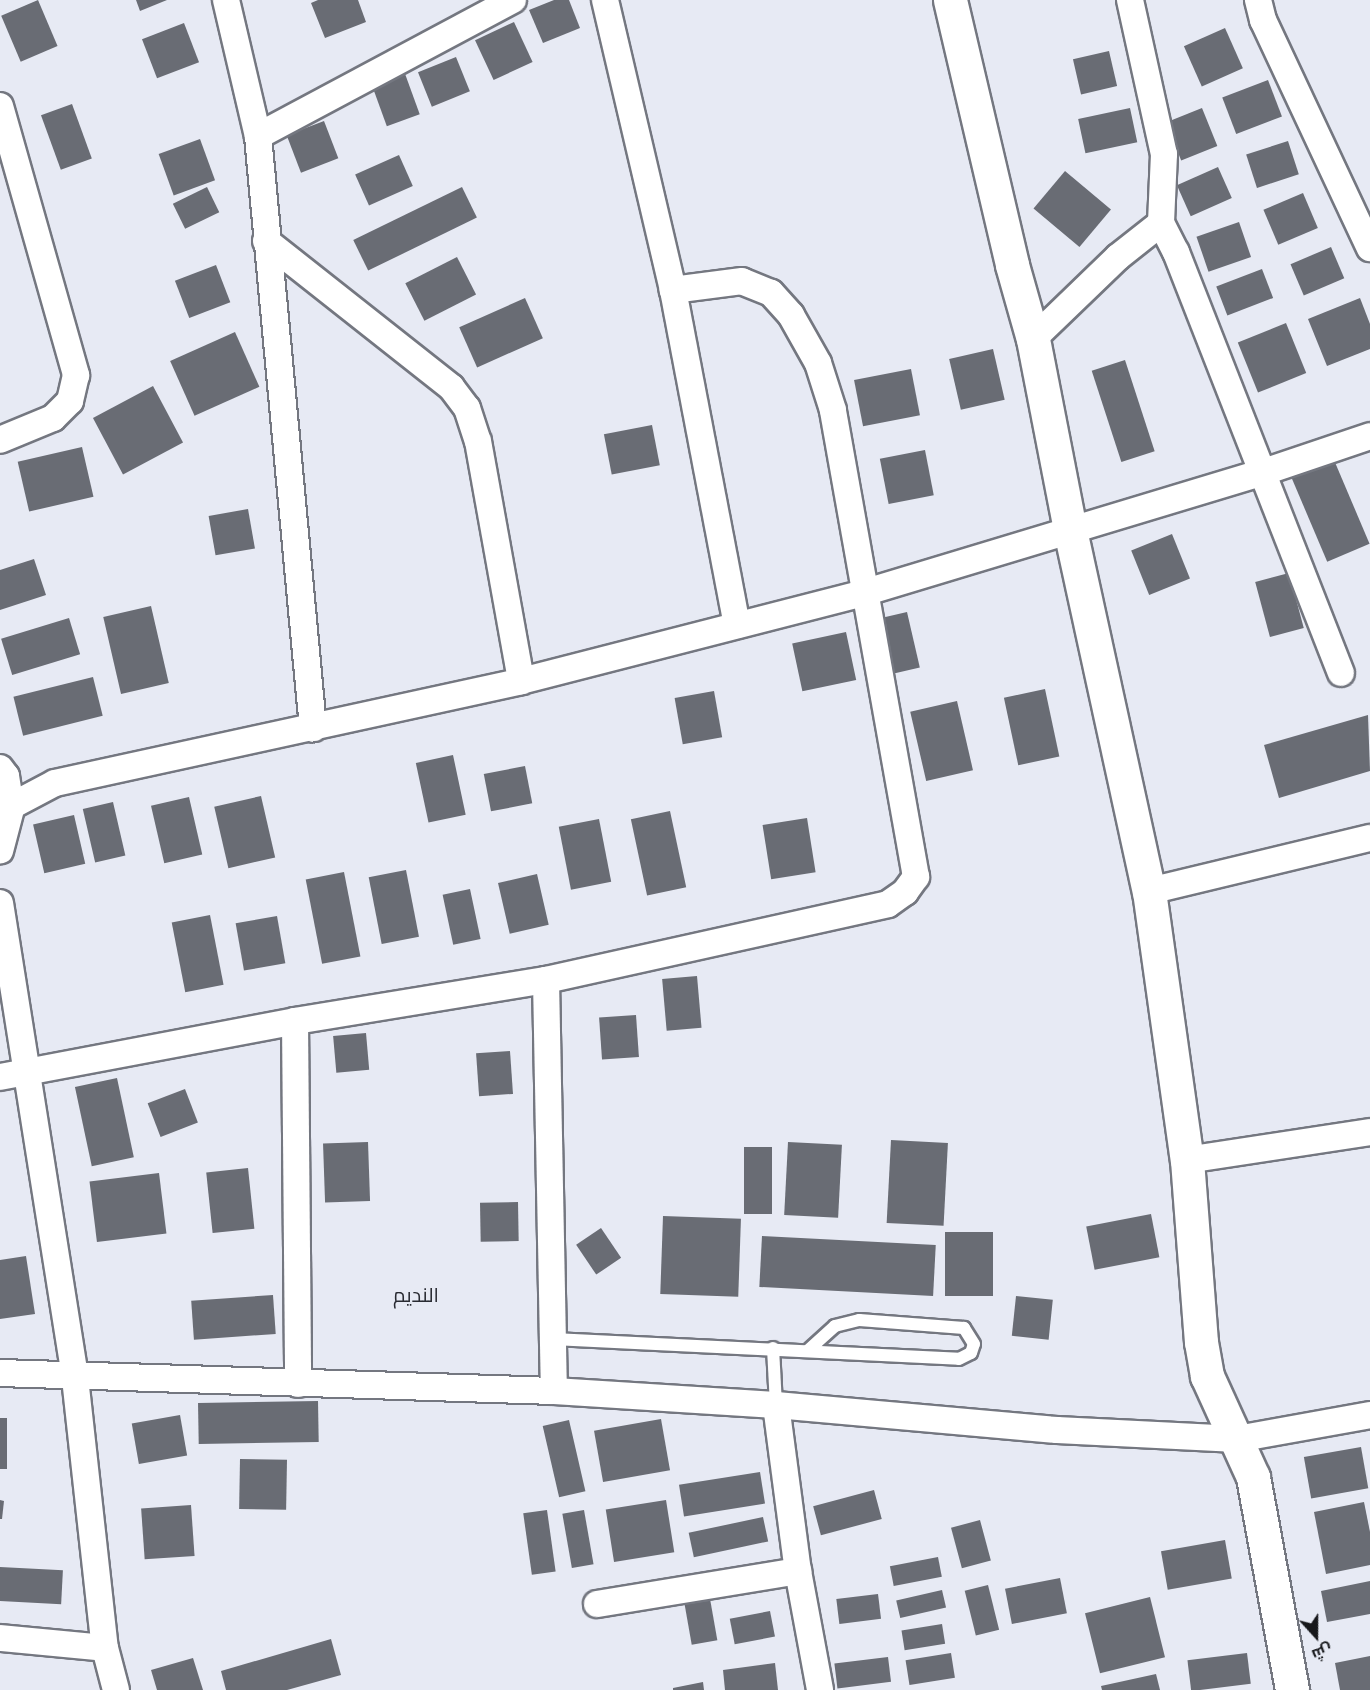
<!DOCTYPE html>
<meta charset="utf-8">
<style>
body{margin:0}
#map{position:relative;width:1370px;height:1690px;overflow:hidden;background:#e7eaf4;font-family:Barlow,Cairo,sans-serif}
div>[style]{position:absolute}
.building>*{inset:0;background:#696c74;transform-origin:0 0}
.roads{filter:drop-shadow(2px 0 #747780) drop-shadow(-2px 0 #747780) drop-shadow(0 2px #747780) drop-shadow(0 -2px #747780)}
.service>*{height:12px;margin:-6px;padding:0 6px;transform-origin:6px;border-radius:6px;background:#fff}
.minor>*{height:26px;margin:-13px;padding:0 13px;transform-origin:13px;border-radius:13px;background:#fff}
.secondary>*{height:33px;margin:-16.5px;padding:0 16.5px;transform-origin:16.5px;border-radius:16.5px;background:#fff}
span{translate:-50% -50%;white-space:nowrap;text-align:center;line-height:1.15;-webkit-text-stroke:4.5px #e7eaf4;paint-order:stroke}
.neighbourhood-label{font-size:20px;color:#292b32}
.north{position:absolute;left:1286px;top:1606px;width:60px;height:60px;-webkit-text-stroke:4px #e7eaf4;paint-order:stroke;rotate:159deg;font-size:16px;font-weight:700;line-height:24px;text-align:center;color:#17181b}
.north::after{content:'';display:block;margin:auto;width:21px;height:27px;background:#17181b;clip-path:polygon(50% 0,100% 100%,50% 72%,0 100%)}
</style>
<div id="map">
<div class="building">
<div style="left:38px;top:0;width:50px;height:40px;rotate:67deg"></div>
<div style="clip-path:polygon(136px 0,167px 0,140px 11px)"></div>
<div style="clip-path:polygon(318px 0,358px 0,366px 22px,325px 38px,311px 3px)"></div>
<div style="clip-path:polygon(554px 0,569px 0,580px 28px,543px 43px,529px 10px)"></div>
<div style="left:514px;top:22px;width:44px;height:43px;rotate:65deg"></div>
<div style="left:184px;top:23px;width:42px;height:45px;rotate:69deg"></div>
<div style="left:1225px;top:28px;width:44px;height:45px;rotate:66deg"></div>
<div style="left:1109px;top:51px;width:36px;height:37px;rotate:77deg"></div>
<div style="left:456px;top:57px;width:37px;height:41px;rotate:68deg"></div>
<div style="left:404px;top:71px;width:46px;height:35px;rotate:70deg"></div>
<div style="left:1268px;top:80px;width:39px;height:49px;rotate:69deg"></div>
<div style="left:72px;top:104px;width:58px;height:33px;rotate:70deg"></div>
<div style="left:1130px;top:108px;width:35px;height:53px;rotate:78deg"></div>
<div style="left:1202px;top:108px;width:41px;height:39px;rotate:68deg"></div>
<div style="left:324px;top:121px;width:40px;height:40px;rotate:69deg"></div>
<div style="left:200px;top:139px;width:44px;height:44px;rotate:70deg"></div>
<div style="left:1288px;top:141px;width:35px;height:44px;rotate:72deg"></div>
<div style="left:399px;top:155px;width:34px;height:48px;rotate:66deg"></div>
<div style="left:1218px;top:167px;width:34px;height:45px;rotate:66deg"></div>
<div style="left:1065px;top:171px;width:60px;height:49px;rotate:40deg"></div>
<div style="left:207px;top:187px;width:28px;height:38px;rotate:64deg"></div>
<div style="left:462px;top:187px;width:34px;height:121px;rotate:64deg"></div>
<div style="left:1303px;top:193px;width:38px;height:43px;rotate:67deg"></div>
<div style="left:1239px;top:222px;width:37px;height:45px;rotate:71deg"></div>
<div style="left:1331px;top:247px;width:34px;height:44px;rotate:67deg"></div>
<div style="left:457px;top:257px;width:42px;height:58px;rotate:63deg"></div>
<div style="left:216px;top:265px;width:40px;height:44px;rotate:69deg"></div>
<div style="left:1262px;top:269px;width:31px;height:49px;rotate:69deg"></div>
<div style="left:525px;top:298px;width:44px;height:72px;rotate:66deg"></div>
<div style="clip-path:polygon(1360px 298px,1370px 324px,1370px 349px,1327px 366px,1308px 319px)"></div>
<div style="left:1286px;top:323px;width:54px;height:52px;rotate:68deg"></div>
<div style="left:235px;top:332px;width:60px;height:71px;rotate:66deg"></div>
<div style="left:993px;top:349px;width:52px;height:45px;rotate:77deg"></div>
<div style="left:1125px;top:360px;width:96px;height:35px;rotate:72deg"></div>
<div style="left:911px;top:369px;width:47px;height:58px;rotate:79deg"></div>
<div style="left:153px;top:386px;width:64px;height:68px;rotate:62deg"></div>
<div style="left:652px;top:425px;width:41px;height:49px;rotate:79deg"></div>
<div style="left:82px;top:447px;width:51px;height:66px;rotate:77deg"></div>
<div style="left:925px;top:450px;width:46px;height:46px;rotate:79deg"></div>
<div style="left:1334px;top:460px;width:91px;height:46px;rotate:67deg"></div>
<div style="left:248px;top:509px;width:40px;height:40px;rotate:80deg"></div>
<div style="left:1172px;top:534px;width:48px;height:44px;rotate:68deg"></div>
<div style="clip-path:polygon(34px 559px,46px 595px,0 610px,0 570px)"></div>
<div style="left:1289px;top:573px;width:57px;height:35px;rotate:75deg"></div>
<div style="left:151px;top:606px;width:79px;height:49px;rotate:77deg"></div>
<div style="left:907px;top:612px;width:57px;height:31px;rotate:77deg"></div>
<div style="left:69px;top:618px;width:38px;height:71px;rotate:73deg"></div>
<div style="left:846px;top:632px;width:49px;height:55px;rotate:78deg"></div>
<div style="left:93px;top:677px;width:40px;height:82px;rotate:76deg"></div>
<div style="left:1045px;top:689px;width:69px;height:42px;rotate:78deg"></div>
<div style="left:714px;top:691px;width:47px;height:40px;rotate:80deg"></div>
<div style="left:957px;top:701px;width:71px;height:48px;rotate:77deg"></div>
<div style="clip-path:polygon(1368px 715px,1370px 771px,1279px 798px,1264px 745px)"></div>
<div style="left:453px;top:755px;width:61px;height:38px;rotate:78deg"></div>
<div style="left:525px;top:766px;width:38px;height:42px;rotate:79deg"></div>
<div style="left:261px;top:796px;width:63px;height:48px;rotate:77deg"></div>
<div style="left:189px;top:797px;width:59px;height:39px;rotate:77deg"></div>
<div style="left:113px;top:802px;width:55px;height:31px;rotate:77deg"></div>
<div style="left:670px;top:811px;width:78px;height:40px;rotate:78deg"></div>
<div style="left:74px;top:815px;width:50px;height:42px;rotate:77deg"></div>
<div style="left:807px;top:818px;width:55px;height:45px;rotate:81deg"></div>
<div style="left:599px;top:819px;width:64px;height:41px;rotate:79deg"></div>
<div style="left:406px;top:870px;width:68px;height:38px;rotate:79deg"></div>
<div style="left:344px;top:872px;width:86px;height:39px;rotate:79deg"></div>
<div style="left:537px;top:874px;width:52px;height:40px;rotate:77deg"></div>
<div style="left:470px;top:889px;width:51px;height:28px;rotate:78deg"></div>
<div style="left:210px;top:915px;width:71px;height:39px;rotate:79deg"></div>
<div style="left:277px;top:916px;width:48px;height:42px;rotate:80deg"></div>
<div style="left:697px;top:976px;width:52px;height:35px;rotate:85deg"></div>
<div style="left:636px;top:1015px;width:42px;height:37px;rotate:86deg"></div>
<div style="left:366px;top:1033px;width:37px;height:33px;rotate:85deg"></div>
<div style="left:510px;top:1051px;width:43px;height:34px;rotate:86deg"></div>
<div style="left:117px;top:1078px;width:81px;height:43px;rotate:78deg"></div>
<div style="left:185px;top:1089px;width:36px;height:40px;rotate:69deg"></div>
<div style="left:891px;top:1140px;width:57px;height:83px;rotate:3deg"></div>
<div style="left:368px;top:1142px;width:59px;height:45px;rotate:88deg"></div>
<div style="left:788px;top:1142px;width:54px;height:73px;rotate:3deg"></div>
<div style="left:744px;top:1147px;width:28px;height:67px"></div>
<div style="left:248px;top:1168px;width:61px;height:42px;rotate:84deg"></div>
<div style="left:159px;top:1173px;width:61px;height:70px;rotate:83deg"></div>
<div style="left:518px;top:1202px;width:39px;height:38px;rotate:89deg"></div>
<div style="left:1151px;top:1214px;width:44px;height:66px;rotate:79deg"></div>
<div style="left:663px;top:1216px;width:78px;height:78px;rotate:2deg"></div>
<div style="left:601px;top:1228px;width:36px;height:30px;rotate:56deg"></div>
<div style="left:993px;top:1232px;width:64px;height:48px;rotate:90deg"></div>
<div style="left:762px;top:1236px;width:174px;height:51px;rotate:3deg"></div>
<div style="clip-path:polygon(26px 1256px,35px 1314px,0 1319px,0 1260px)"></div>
<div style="left:273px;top:1295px;width:39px;height:82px;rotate:86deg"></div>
<div style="left:1016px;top:1296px;width:37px;height:40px;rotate:6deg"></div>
<div style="left:318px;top:1401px;width:41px;height:120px;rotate:89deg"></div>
<div style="left:180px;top:1415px;width:41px;height:49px;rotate:80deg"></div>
<div style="left:0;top:1418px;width:7px;height:51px"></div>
<div style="left:661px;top:1419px;width:52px;height:68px;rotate:80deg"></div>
<div style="left:569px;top:1420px;width:73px;height:27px;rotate:77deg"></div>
<div style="left:1361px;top:1447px;width:42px;height:58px;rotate:80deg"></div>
<div style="left:240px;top:1459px;width:47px;height:50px;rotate:1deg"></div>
<div style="left:760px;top:1472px;width:32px;height:82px;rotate:81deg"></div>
<div style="left:874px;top:1490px;width:30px;height:63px;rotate:75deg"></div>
<div style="clip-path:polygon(0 1500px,4px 1501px,2px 1519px,0 1519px)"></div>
<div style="left:666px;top:1500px;width:53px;height:61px;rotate:81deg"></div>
<div style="clip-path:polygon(1364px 1502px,1370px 1532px,1370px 1565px,1326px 1574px,1314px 1512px)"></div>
<div style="left:191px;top:1505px;width:51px;height:50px;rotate:86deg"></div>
<div style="left:547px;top:1510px;width:62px;height:24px;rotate:82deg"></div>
<div style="left:584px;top:1510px;width:55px;height:22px;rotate:80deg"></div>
<div style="left:763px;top:1517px;width:25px;height:76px;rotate:78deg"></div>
<div style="left:980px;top:1520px;width:42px;height:30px;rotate:75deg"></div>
<div style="left:1225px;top:1540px;width:39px;height:65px;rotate:80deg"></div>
<div style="left:938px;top:1557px;width:20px;height:49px;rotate:79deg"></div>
<div style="left:0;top:1567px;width:63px;height:34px;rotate:3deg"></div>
<div style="left:1060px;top:1578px;width:36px;height:56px;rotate:79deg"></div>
<div style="clip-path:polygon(1370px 1581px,1370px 1614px,1327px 1622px,1321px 1591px)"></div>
<div style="left:988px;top:1585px;width:46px;height:24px;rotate:76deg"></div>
<div style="left:942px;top:1590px;width:18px;height:47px;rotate:77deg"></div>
<div style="left:709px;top:1593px;width:48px;height:26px;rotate:80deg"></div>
<div style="left:878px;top:1594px;width:25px;height:42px;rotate:83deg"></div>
<div style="left:1150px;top:1597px;width:62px;height:67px;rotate:76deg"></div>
<div style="left:770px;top:1611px;width:26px;height:41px;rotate:79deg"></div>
<div style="left:942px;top:1624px;width:20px;height:41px;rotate:81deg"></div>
<div style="clip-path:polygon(331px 1639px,341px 1675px,287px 1690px,226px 1690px,221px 1671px)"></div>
<div style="left:951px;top:1653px;width:25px;height:46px;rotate:81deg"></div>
<div style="left:1247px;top:1653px;width:31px;height:60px;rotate:83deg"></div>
<div style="clip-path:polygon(1370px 1656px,1370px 1690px,1340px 1690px,1335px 1663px)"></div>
<div style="left:888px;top:1657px;width:25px;height:54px;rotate:83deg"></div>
<div style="clip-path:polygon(193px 1658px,203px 1690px,157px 1690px,151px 1670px)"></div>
<div style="clip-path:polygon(775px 1663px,778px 1690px,725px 1690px,723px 1670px)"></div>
<div style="clip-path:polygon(1156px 1674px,1160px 1690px,1102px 1690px,1101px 1686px)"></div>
<div style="clip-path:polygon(703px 1682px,704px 1690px,673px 1690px,673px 1688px)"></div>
</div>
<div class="roads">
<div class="service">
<div style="left:553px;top:1339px;width:406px;rotate:2.8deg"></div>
<div style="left:959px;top:1359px;width:13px;rotate:-27deg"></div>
<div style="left:971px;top:1353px;width:9px;rotate:-72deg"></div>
<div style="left:974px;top:1344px;width:19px;rotate:-122deg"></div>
<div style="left:964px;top:1328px;width:105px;rotate:-175.6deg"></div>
<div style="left:859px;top:1320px;width:25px;rotate:166deg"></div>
<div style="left:835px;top:1326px;width:36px;rotate:138deg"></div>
<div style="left:773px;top:1348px;width:57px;rotate:87deg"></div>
</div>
<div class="minor">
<div style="left:226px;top:0;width:140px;rotate:76.8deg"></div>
<div style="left:258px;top:136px;width:595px;rotate:84.69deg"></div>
<div style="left:605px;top:0;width:298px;rotate:76.8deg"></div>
<div style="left:673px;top:290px;width:341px;rotate:79.2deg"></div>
<div style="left:1130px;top:0;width:158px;rotate:77.6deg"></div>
<div style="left:1164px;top:154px;width:69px;rotate:92.5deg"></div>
<div style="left:1258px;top:0;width:21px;rotate:76deg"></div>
<div style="left:1263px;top:20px;width:252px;rotate:64.9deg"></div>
<div style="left:0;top:106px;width:280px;rotate:74.2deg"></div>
<div style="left:76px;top:375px;width:27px;rotate:103deg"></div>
<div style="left:70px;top:401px;width:24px;rotate:135deg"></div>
<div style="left:53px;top:418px;width:57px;rotate:157.5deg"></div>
<div style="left:258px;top:136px;width:289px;rotate:-28.1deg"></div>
<div style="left:266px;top:241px;width:236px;rotate:38.3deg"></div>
<div style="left:451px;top:387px;width:26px;rotate:53deg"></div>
<div style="left:467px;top:408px;width:35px;rotate:72deg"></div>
<div style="left:478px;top:441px;width:244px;rotate:79.8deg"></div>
<div style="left:1033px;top:339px;width:118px;rotate:-44deg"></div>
<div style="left:1118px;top:257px;width:55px;rotate:-38.3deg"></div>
<div style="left:1161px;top:223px;width:33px;rotate:63deg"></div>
<div style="left:1176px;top:252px;width:452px;rotate:68.6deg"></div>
<div style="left:0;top:768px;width:10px;rotate:53deg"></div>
<div style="left:6px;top:776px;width:33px;rotate:81deg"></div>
<div style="left:11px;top:809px;width:43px;rotate:104.7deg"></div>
<div style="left:0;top:812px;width:62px;rotate:-27.8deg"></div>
<div style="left:55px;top:783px;width:477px;rotate:-12.3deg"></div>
<div style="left:521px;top:681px;width:353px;rotate:-14.4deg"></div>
<div style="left:863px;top:593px;width:416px;rotate:-16.8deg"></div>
<div style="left:1261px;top:473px;width:115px;rotate:-18.7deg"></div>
<div style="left:1149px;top:891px;width:227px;rotate:-13.5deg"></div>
<div style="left:0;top:903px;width:481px;rotate:81deg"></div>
<div style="left:75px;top:1378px;width:272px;rotate:83.7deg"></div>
<div style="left:105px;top:1648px;width:43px;rotate:75.3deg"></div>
<div style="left:546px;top:980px;width:411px;rotate:88.9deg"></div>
<div style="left:295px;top:1021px;width:363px;rotate:89.5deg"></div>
<div style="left:0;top:1077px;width:300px;rotate:-10.7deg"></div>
<div style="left:295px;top:1021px;width:254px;rotate:-9.3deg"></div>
<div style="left:546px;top:980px;width:350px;rotate:-12.5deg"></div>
<div style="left:888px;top:904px;width:21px;rotate:-35deg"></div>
<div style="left:905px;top:892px;width:19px;rotate:-54deg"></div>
<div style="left:916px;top:877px;width:474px;rotate:-100.1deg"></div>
<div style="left:833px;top:410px;width:49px;rotate:-107.7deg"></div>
<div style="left:818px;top:363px;width:55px;rotate:-119.4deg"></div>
<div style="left:791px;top:315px;width:30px;rotate:-132deg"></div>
<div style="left:771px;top:293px;width:31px;rotate:-158deg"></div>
<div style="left:742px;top:281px;width:70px;rotate:172.6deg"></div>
<div style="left:1187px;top:1160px;width:185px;rotate:-8.7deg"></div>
<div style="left:0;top:1373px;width:554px;rotate:1.86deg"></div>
<div style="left:554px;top:1391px;width:222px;rotate:3.6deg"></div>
<div style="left:776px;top:1405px;width:282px;rotate:5.1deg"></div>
<div style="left:1057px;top:1430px;width:180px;rotate:2.9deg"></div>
<div style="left:1237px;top:1439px;width:135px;rotate:-10.2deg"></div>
<div style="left:776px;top:1405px;width:167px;rotate:82.5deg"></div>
<div style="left:798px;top:1571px;width:121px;rotate:79.5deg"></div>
<div style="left:597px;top:1604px;width:204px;rotate:-9.3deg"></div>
<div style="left:0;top:1638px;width:105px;rotate:5.4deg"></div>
</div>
<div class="secondary">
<div style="left:950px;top:0;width:272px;rotate:76.8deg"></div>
<div style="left:1012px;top:265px;width:77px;rotate:74.2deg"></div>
<div style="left:1033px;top:339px;width:195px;rotate:79deg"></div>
<div style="left:1070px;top:530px;width:370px;rotate:77.7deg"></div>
<div style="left:1149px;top:891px;width:272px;rotate:82deg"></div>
<div style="left:1187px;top:1160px;width:183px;rotate:85.6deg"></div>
<div style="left:1201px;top:1342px;width:35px;rotate:80deg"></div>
<div style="left:1207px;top:1376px;width:111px;rotate:65.5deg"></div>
<div style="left:1253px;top:1477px;width:217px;rotate:79.6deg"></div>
</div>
</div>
<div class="neighbourhood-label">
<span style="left:416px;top:1294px">النديم</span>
</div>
<div class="north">ش</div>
</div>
